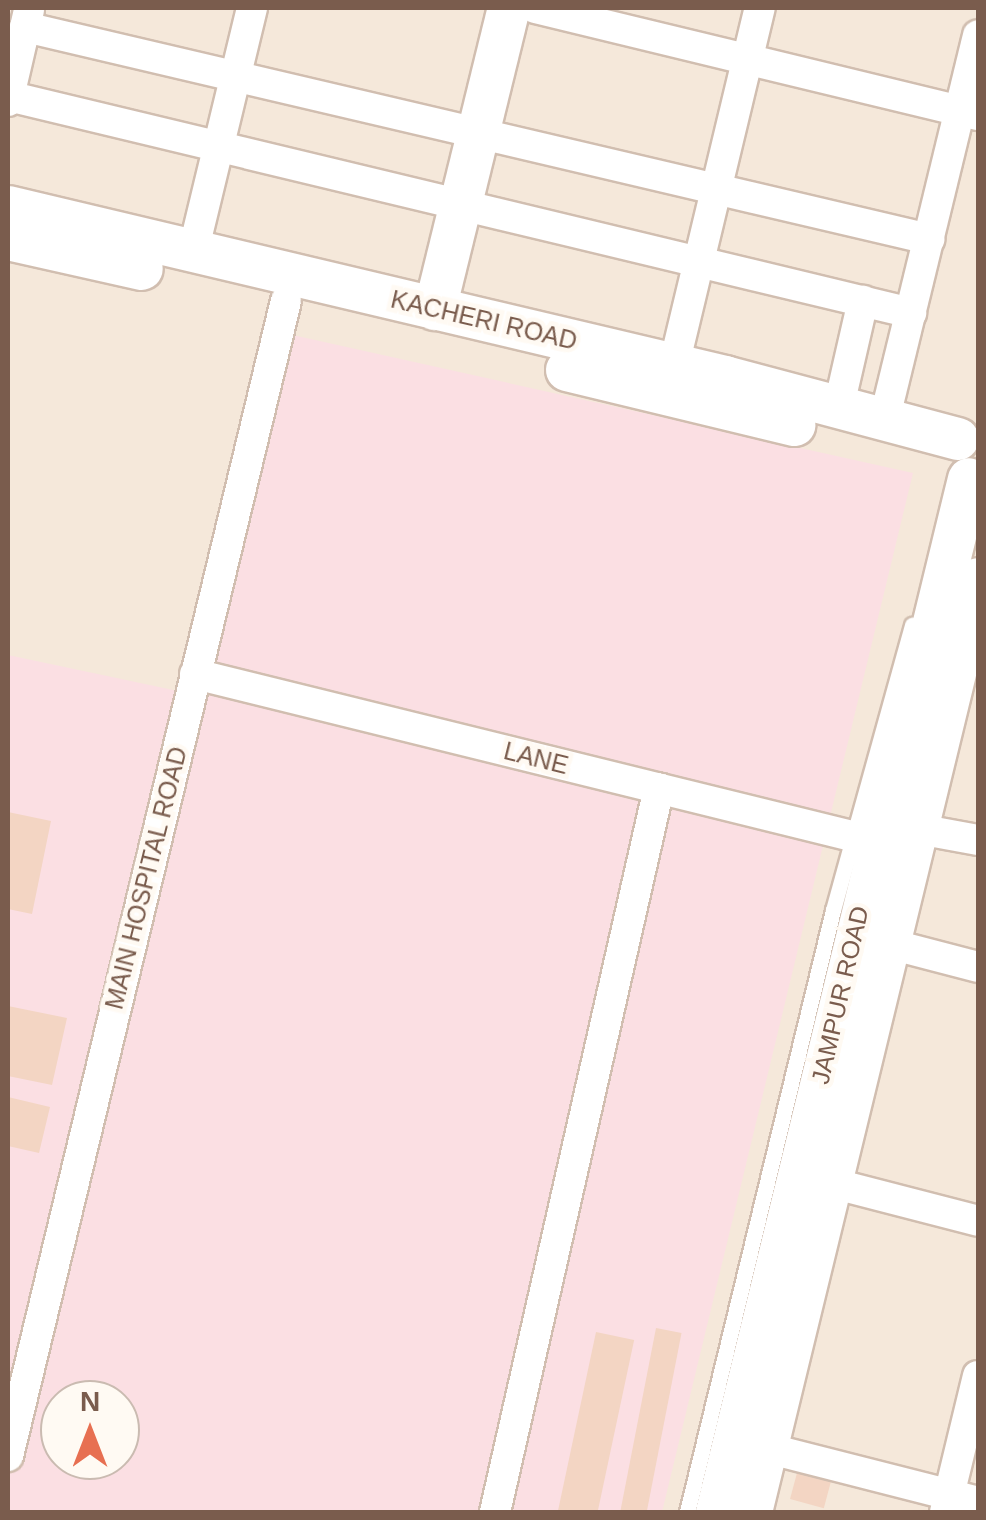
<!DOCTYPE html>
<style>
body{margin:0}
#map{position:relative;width:986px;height:1520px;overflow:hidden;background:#fdf6ec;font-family:Arial,sans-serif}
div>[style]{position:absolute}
.residential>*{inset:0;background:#f5e8da}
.medical>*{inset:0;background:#fbdfe3}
.building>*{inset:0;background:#f3d5c3;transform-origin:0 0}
.roads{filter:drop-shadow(2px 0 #d1beb0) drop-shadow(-2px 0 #d1beb0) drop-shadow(0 2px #d1beb0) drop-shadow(0 -2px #d1beb0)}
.lane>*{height:15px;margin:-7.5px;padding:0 7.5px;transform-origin:7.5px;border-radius:7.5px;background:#fff}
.street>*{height:30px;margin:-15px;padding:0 15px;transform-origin:15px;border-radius:15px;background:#fff}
.secondary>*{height:42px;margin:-21px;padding:0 21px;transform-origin:21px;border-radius:21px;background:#fff}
span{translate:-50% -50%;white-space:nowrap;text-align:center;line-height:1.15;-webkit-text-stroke:9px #fffaf3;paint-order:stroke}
.street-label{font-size:25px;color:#7a5c4d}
.frame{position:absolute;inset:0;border:10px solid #7a5c4d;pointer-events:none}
.north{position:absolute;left:40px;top:1380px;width:100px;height:100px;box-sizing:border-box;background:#fffaf3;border:2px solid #cabbb1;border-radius:50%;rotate:0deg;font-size:28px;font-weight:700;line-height:40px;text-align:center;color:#7a5c4d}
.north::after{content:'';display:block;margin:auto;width:35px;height:45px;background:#e76f51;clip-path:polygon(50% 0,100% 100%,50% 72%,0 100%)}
</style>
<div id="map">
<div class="residential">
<div style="clip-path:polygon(evenodd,8px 8px,978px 8px,978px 1512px,8px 1512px,8px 8px,60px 1400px,120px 1400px,120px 1460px,60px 1460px,60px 1400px)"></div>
</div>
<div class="medical">
<div style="clip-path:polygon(evenodd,288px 334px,913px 473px,662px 1512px,8px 1512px,8px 655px,192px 694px,288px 334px,60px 1400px,120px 1400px,120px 1460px,60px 1460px,60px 1400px)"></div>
</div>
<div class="building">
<div style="clip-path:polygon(8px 812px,51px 821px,32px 914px,8px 909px)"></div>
<div style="clip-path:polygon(8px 1006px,67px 1018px,52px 1085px,8px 1076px)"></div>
<div style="clip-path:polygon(8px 1097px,50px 1107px,39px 1153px,8px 1146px)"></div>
<div style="left:656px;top:1328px;width:26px;height:188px;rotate:11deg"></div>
<div style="left:596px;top:1332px;width:39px;height:184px;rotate:12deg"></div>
<div style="left:797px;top:1473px;width:35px;height:27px;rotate:15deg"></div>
</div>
<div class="roads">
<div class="lane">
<div style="left:687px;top:1512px;width:619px;rotate:-76.37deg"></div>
<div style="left:833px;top:910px;width:296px;rotate:-74.5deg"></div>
</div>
<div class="street">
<div style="left:535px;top:8px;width:456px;rotate:13.6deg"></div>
<div style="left:25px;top:27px;width:929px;rotate:13.2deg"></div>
<div style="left:8px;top:96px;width:929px;rotate:13.51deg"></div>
<div style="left:8px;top:101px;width:93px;rotate:-77deg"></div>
<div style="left:193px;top:252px;width:251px;rotate:-76.4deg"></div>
<div style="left:674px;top:365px;width:367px;rotate:-76.5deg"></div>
<div style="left:838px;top:410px;width:112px;rotate:-77.1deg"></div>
<div style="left:884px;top:421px;width:397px;rotate:-76.3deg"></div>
<div style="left:195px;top:674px;width:701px;rotate:13.86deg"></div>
<div style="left:876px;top:842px;width:44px;rotate:-17.2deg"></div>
<div style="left:918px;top:829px;width:61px;rotate:10.4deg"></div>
<div style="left:890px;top:944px;width:91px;rotate:14.6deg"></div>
<div style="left:847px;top:1187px;width:135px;rotate:14.5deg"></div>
<div style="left:782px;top:1452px;width:202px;rotate:14.3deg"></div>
<div style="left:8px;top:1456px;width:1188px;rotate:-76.47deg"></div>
<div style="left:495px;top:1512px;width:742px;rotate:-77.24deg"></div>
<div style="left:945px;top:1512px;width:140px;rotate:-76.4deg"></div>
</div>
<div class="secondary">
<div style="left:8px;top:207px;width:737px;rotate:13.34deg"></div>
<div style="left:725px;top:377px;width:241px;rotate:14.9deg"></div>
<div style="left:8px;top:239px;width:137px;rotate:12.6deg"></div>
<div style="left:435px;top:309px;width:310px;rotate:-76.2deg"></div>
<div style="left:567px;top:370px;width:234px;rotate:13.6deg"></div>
<div style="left:717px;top:1512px;width:1063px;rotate:-76.29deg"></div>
<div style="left:751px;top:1512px;width:960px;rotate:-76.33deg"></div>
</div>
</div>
<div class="street-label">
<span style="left:484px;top:320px;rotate:13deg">KACHERI ROAD</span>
<span style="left:536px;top:758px;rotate:14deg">LANE</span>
<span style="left:146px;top:878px;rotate:-76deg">MAIN HOSPITAL ROAD</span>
<span style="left:840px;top:995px;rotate:-77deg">JAMPUR ROAD</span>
</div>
<div class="frame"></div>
<div class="north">N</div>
</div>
